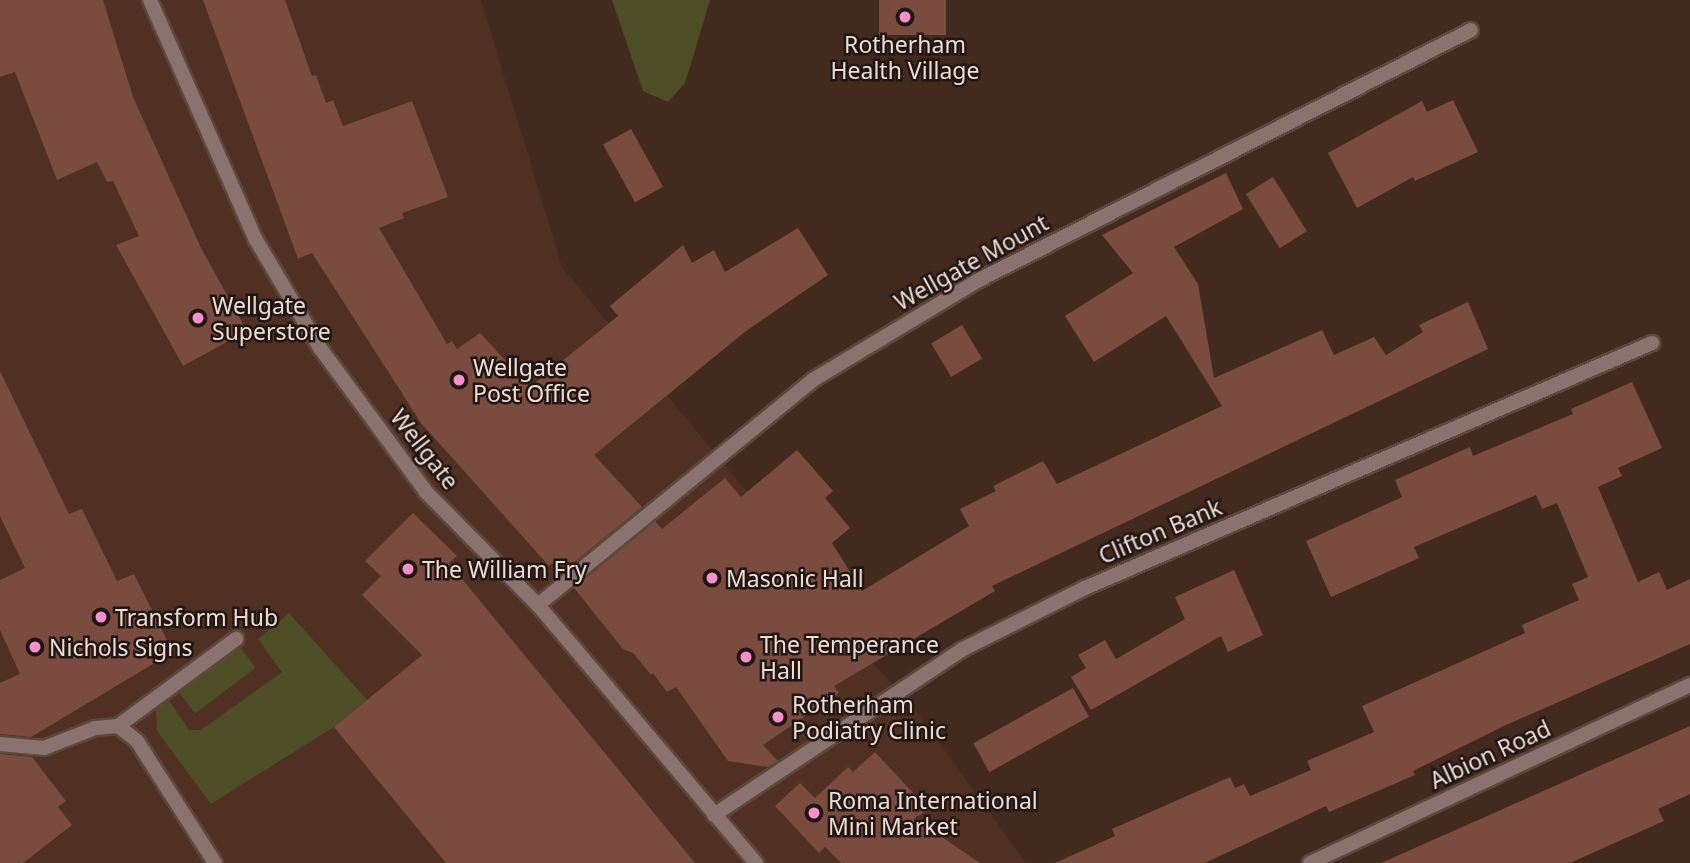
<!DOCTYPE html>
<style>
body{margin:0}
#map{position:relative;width:1690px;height:863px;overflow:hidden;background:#432a1f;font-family:"Noto Sans",sans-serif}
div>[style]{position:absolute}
.built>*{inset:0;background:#503022}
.green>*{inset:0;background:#4d4e25;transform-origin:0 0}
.building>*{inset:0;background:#7a4b3f;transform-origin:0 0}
.roads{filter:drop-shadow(2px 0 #5e473c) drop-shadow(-2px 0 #5e473c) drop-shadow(0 2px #5e473c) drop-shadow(0 -2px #5e473c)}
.minor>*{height:14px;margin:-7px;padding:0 7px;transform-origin:7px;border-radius:7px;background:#8a726f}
.tertiary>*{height:14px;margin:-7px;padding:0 7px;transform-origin:7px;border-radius:7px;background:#8a726f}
.dots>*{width:19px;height:19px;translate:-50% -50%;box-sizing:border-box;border:4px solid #211611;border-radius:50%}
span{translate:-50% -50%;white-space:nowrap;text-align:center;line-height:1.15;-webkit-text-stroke:5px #211611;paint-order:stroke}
.poi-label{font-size:23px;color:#eeddd6}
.left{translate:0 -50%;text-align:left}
.street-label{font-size:23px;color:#eeddd6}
</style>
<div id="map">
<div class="built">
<div style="clip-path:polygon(0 0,481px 0,562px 267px,827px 590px,872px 663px,909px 701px,1026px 863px,0 863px)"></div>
</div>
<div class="green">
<div style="clip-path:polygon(612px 0,710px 0,685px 83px,668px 102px,643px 91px)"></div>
<div style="clip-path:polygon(289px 613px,367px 700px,334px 727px,211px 804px,157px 731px,156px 710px,169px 700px,189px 730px,201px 730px,282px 672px,258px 639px)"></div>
<div style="left:240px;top:647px;width:26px;height:76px;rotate:53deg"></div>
</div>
<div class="building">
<div style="clip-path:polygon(0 0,103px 0,133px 97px,201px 248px,247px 331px,183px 366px,116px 245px,139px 236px,113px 181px,107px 182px,97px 162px,57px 180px,15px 72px,0 77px)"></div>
<div style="clip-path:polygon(203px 0,285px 0,312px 76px,316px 75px,326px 103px,333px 100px,343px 126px,412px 101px,448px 197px,402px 213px,404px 218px,379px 228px,447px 344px,452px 341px,457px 349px,480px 333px,530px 387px,618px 316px,610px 306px,683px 245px,692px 263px,714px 250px,725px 272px,798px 228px,828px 275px,746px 331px,594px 455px,642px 507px,561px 573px,552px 563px,549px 566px,421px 423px,312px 253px,298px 259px)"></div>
<div style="left:879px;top:0;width:67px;height:35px"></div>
<div style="clip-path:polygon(1453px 100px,1478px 152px,1415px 181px,1413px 177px,1357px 208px,1328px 153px,1422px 101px,1427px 112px)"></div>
<div style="left:631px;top:129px;width:66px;height:32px;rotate:61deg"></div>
<div style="clip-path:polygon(1226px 173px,1243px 209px,1174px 247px,1198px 284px,1214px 378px,1322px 330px,1334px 355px,1374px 337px,1386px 355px,1423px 332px,1419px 325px,1468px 302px,1488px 349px,992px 586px,995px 591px,834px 686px,839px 693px,763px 745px,778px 761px,768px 767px,728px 761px,676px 687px,667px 692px,653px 673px,651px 675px,633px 653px,623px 649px,574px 588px,655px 521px,662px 529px,725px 478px,741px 497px,797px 450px,833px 491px,825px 498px,850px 528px,832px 543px,862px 591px,969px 526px,960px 509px,996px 491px,993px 486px,1043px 461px,1057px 484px,1222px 406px,1166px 316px,1094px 362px,1065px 316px,1133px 273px,1102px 235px)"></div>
<div style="left:1273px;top:177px;width:64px;height:32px;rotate:58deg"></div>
<div style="left:962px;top:325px;width:39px;height:36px;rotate:59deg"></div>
<div style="clip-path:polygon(0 371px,69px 514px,82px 509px,117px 581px,134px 574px,173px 652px,31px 737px,0 734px,0 683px,20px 674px,0 630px,0 580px,25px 568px,0 516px)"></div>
<div style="clip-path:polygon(1632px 382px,1662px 448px,1618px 468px,1622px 476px,1598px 487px,1638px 582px,1659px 572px,1667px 590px,1690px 579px,1690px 644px,1504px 726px,1413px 771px,1415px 775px,1329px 812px,1326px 806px,1205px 863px,1055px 863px,1115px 836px,1112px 829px,1230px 777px,1235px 788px,1244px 784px,1250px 796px,1311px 770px,1307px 761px,1374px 732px,1362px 706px,1525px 633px,1522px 625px,1579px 600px,1572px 584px,1588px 577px,1557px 503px,1542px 509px,1536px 495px,1414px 547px,1419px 558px,1331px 597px,1306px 541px,1402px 497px,1395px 480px,1470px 447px,1473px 456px,1573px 414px,1571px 409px)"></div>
<div style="clip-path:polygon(413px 513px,457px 556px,449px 563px,695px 863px,446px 863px,334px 727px,422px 655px,362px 595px,381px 576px,365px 561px)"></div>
<div style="clip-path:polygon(1234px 570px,1263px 635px,1228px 652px,1221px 636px,1091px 710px,1071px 677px,1086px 668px,1078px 655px,1105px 640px,1116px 659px,1185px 619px,1175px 597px)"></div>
<div style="left:1073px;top:688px;width:33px;height:114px;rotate:61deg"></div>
<div style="clip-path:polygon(1690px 726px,1690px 794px,1658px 809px,1664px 821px,1570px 863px,1381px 863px)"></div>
<div style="clip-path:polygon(875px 752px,929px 810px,914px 818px,980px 863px,841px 863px,825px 847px,819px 853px,775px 806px,800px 783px,815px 798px,848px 767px,853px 772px)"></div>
<div style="clip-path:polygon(0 754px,32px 757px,66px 801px,58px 807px,72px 825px,23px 863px,0 863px)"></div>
</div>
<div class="roads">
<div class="minor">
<div style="left:538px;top:605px;width:355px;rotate:-39.3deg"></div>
<div style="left:813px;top:380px;width:192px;rotate:-31.1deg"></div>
<div style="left:977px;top:281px;width:554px;rotate:-26.93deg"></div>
<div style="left:118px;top:726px;width:24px;rotate:38deg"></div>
<div style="left:137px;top:741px;width:145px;rotate:57.4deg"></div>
<div style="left:0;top:744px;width:44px;rotate:5.2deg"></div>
<div style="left:44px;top:748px;width:55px;rotate:-21.4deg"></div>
<div style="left:95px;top:728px;width:23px;rotate:-5deg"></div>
<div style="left:118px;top:726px;width:147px;rotate:-36.4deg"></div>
<div style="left:714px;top:815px;width:297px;rotate:-33.7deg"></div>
<div style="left:961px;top:650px;width:139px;rotate:-26.6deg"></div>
<div style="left:1085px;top:588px;width:618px;rotate:-23.37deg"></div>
<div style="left:1310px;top:863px;width:420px;rotate:-25.1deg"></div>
</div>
<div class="tertiary">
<div style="left:150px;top:0;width:262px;rotate:66.2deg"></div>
<div style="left:256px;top:240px;width:126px;rotate:59.3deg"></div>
<div style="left:320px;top:348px;width:179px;rotate:53.6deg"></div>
<div style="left:426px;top:492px;width:159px;rotate:45.3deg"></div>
<div style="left:538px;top:605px;width:338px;rotate:49.8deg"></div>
</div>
</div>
<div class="dots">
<div style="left:905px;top:17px;background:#f790cd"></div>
<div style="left:198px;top:318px;background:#f790cd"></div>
<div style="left:459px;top:380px;background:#f790cd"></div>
<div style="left:408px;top:569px;background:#f790cd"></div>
<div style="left:712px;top:578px;background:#f790cd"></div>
<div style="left:101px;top:617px;background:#f790cd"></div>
<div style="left:35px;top:647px;background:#f790cd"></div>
<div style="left:746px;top:657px;background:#f790cd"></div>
<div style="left:778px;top:717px;background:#f790cd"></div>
<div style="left:814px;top:813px;background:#f790cd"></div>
</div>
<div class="poi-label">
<span style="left:905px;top:57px">Rotherham<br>Health Village</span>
<span class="left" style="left:212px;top:318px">Wellgate<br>Superstore</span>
<span class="left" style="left:473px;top:380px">Wellgate<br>Post Office</span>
<span class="left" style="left:422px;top:569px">The William Fry</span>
<span class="left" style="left:726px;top:578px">Masonic Hall</span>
<span class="left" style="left:115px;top:617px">Transform Hub</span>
<span class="left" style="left:760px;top:657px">The Temperance<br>Hall</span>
<span class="left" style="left:49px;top:647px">Nichols Signs</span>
<span class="left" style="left:792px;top:717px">Rotherham<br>Podiatry Clinic</span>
<span class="left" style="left:828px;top:813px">Roma International<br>Mini Market</span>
</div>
<div class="street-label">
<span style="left:971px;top:262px;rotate:-29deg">Wellgate Mount</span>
<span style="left:425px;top:449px;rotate:52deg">Wellgate</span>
<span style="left:1160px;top:531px;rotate:-23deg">Clifton Bank</span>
<span style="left:1490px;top:754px;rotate:-25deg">Albion Road</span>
</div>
</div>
